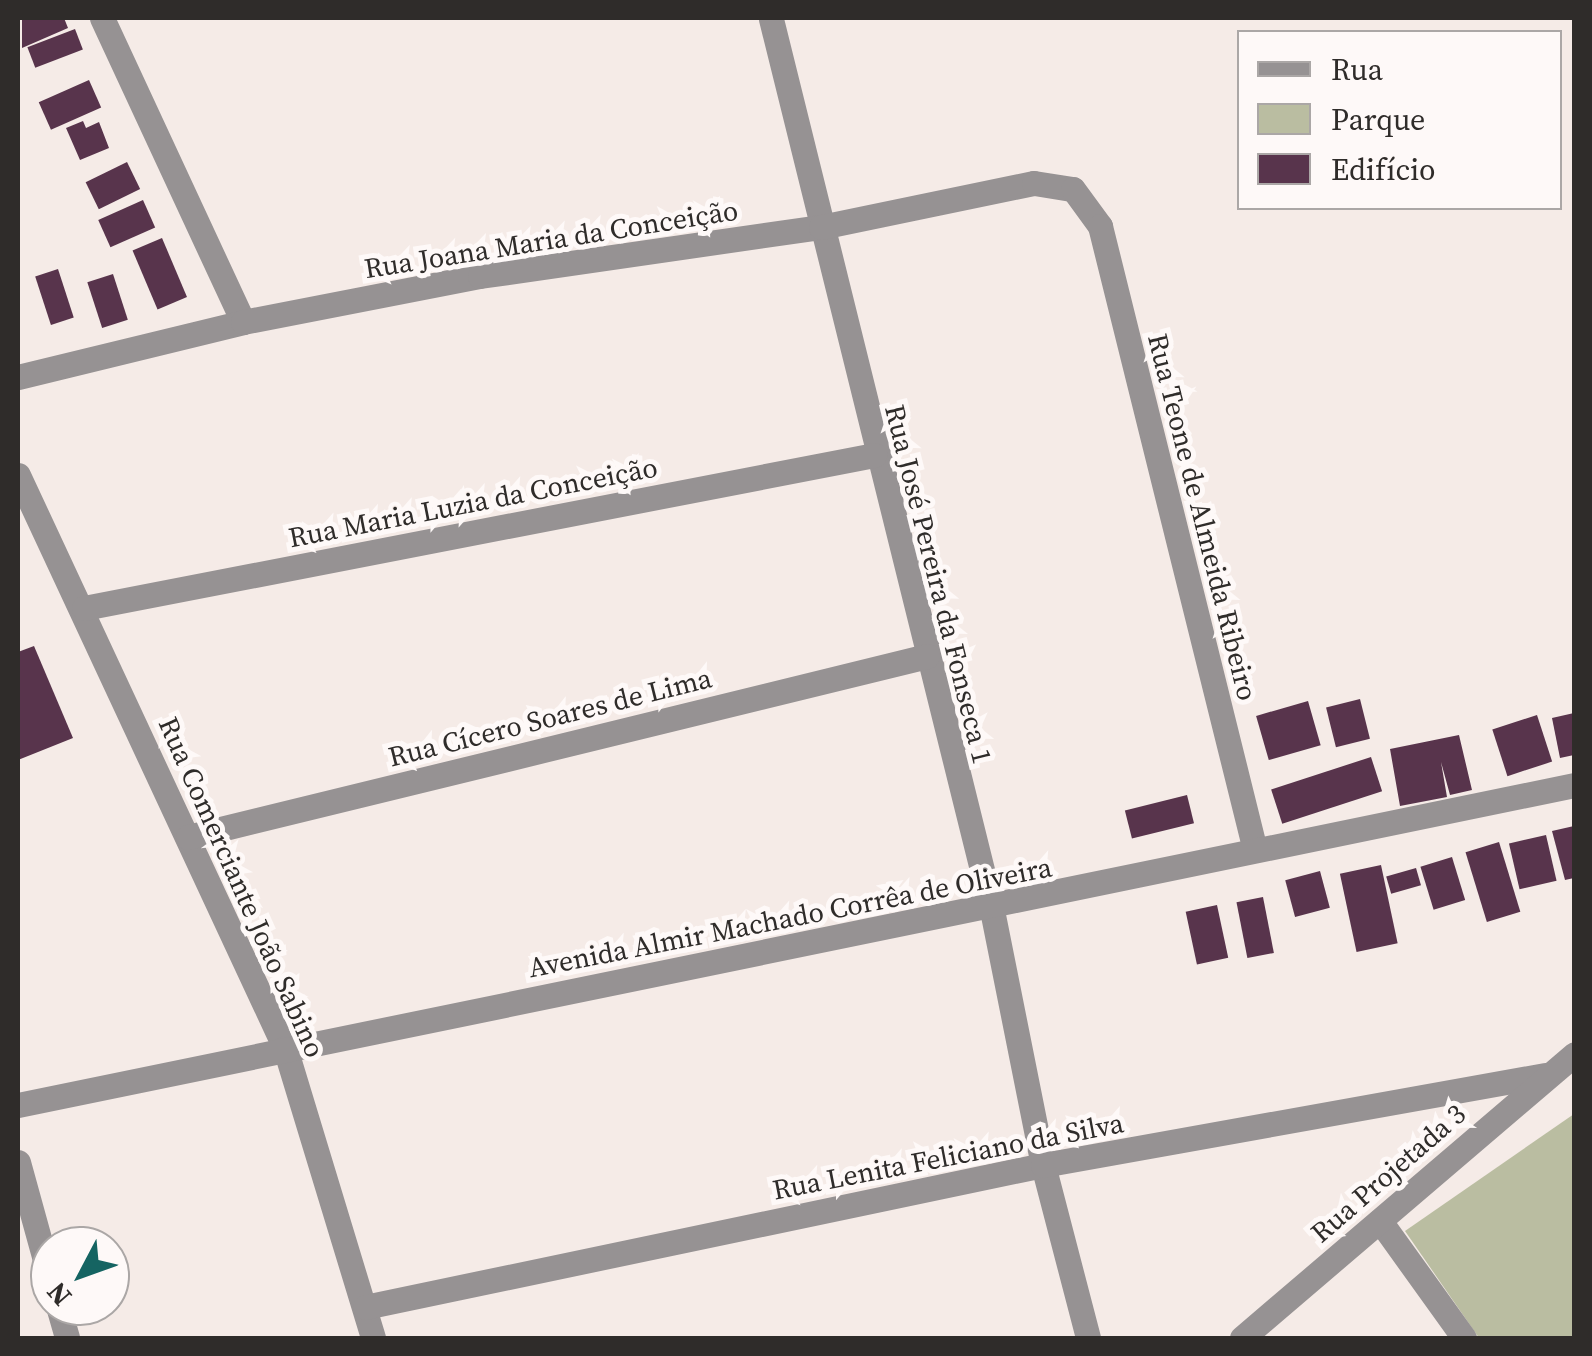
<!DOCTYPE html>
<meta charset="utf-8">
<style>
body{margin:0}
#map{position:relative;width:1592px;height:1356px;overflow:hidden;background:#f5ebe7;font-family:"Source Serif 4",serif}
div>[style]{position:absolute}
.green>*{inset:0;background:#babda1}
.building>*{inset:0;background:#58344c;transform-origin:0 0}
.street>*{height:25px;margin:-12.5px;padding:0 12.5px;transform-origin:12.5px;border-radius:12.5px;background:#969293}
span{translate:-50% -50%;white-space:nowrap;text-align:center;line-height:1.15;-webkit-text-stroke:10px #fef9f8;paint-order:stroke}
.street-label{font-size:28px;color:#2f2c2a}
.frame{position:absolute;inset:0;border:20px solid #2f2c2a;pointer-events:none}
.legend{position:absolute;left:1237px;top:30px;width:325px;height:180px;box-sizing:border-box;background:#fef9f8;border:2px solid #aba7a6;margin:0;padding:12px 18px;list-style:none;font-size:30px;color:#2f2c2a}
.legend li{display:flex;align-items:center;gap:20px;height:50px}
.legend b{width:50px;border:2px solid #aba7a6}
.north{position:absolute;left:30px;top:1226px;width:100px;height:100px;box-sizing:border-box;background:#fef9f8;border:2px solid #aba7a6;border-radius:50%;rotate:229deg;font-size:28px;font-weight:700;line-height:40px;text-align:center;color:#2f2c2a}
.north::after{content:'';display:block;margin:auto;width:35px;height:45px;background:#156462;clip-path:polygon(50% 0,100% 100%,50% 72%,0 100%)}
</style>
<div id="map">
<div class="green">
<div style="clip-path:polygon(1574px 1114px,1574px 1338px,1479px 1338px,1405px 1231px)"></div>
</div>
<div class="building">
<div style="clip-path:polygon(22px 18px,64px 18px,68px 28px,22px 48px)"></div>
<div style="left:75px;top:29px;width:22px;height:51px;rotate:69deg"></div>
<div style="left:89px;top:80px;width:30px;height:55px;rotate:66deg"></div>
<div style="clip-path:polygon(83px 121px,86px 128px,99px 122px,109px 148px,80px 160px,66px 128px)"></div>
<div style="left:127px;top:162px;width:30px;height:46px;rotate:64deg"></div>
<div style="left:143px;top:200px;width:30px;height:49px;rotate:66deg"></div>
<div style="left:162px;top:238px;width:64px;height:32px;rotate:67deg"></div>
<div style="left:58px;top:269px;width:51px;height:24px;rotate:72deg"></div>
<div style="left:113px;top:274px;width:48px;height:27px;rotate:72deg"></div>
<div style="clip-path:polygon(34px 646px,73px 738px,18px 760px,18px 652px)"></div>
<div style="left:1360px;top:699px;width:41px;height:35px;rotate:76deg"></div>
<div style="left:1308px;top:701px;width:46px;height:54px;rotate:74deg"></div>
<div style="clip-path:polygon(1574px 713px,1574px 755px,1560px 758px,1552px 718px)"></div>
<div style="left:1537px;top:715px;width:49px;height:47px;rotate:72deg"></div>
<div style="clip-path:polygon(1459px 735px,1472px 790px,1450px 795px,1441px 762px,1447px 797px,1400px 806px,1390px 749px)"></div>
<div style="left:1371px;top:757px;width:36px;height:105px;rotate:72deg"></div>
<div style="left:1187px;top:795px;width:29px;height:64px;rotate:76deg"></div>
<div style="clip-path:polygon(1574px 826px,1574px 878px,1565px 880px,1552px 831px)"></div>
<div style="left:1546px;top:835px;width:47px;height:38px;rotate:77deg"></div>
<div style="left:1499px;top:842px;width:73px;height:35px;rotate:73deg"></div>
<div style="left:1452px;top:857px;width:45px;height:33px;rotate:73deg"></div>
<div style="left:1381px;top:865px;width:80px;height:42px;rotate:78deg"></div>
<div style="left:1416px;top:868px;width:18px;height:31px;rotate:74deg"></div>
<div style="left:1320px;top:871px;width:38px;height:36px;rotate:75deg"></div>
<div style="left:1263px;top:897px;width:57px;height:27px;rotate:79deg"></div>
<div style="left:1217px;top:905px;width:54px;height:32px;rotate:78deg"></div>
</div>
<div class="street">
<div style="left:102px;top:18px;width:335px;rotate:65.1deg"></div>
<div style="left:771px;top:19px;width:918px;rotate:76.07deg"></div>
<div style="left:992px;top:910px;width:260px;rotate:78.7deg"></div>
<div style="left:1043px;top:1165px;width:179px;rotate:75.4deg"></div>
<div style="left:18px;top:377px;width:232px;rotate:-13.7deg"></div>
<div style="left:243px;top:322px;width:241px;rotate:-11deg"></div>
<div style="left:480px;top:276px;width:345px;rotate:-8.2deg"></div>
<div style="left:821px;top:227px;width:217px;rotate:-11.7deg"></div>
<div style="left:1034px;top:183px;width:39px;rotate:9deg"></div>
<div style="left:1073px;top:189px;width:46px;rotate:53.9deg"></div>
<div style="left:1100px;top:226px;width:639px;rotate:76.05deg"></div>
<div style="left:18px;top:475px;width:632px;rotate:65.02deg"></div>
<div style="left:285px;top:1048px;width:303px;rotate:73.1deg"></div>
<div style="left:84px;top:608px;width:805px;rotate:-10.96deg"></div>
<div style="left:188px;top:837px;width:761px;rotate:-13.76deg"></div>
<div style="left:18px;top:1105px;width:1589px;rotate:-11.62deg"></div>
<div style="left:18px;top:1162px;width:120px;rotate:74.6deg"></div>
<div style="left:1380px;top:1221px;width:144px;rotate:54.3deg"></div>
<div style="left:58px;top:1306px;width:33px;rotate:74deg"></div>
<div style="left:365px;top:1307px;width:693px;rotate:-11.83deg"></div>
<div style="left:1043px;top:1165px;width:510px;rotate:-10.16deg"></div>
<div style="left:1242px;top:1338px;width:437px;rotate:-40.5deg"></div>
</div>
<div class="street-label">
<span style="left:551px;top:239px;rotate:-9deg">Rua Joana Maria da Conceição</span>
<span style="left:473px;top:502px;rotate:-11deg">Rua Maria Luzia da Conceição</span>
<span style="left:1203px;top:517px;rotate:76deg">Rua Teone de Almeida Ribeiro</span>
<span style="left:939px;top:584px;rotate:76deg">Rua José Pereira da Fonseca 1</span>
<span style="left:550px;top:717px;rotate:-14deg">Rua Cícero Soares de Lima</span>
<span style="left:242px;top:887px;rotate:66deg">Rua Comerciante João Sabino</span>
<span style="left:790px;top:917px;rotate:-11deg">Avenida Almir Machado Corrêa de Oliveira</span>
<span style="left:948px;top:1156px;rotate:-11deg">Rua Lenita Feliciano da Silva</span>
<span style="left:1388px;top:1173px;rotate:-41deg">Rua Projetada 3</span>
</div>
<div class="frame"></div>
<ul class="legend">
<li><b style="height:12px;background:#969293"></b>Rua</li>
<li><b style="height:28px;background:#babda1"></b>Parque</li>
<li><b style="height:28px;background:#58344c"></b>Edifício</li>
</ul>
<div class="north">N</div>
</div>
